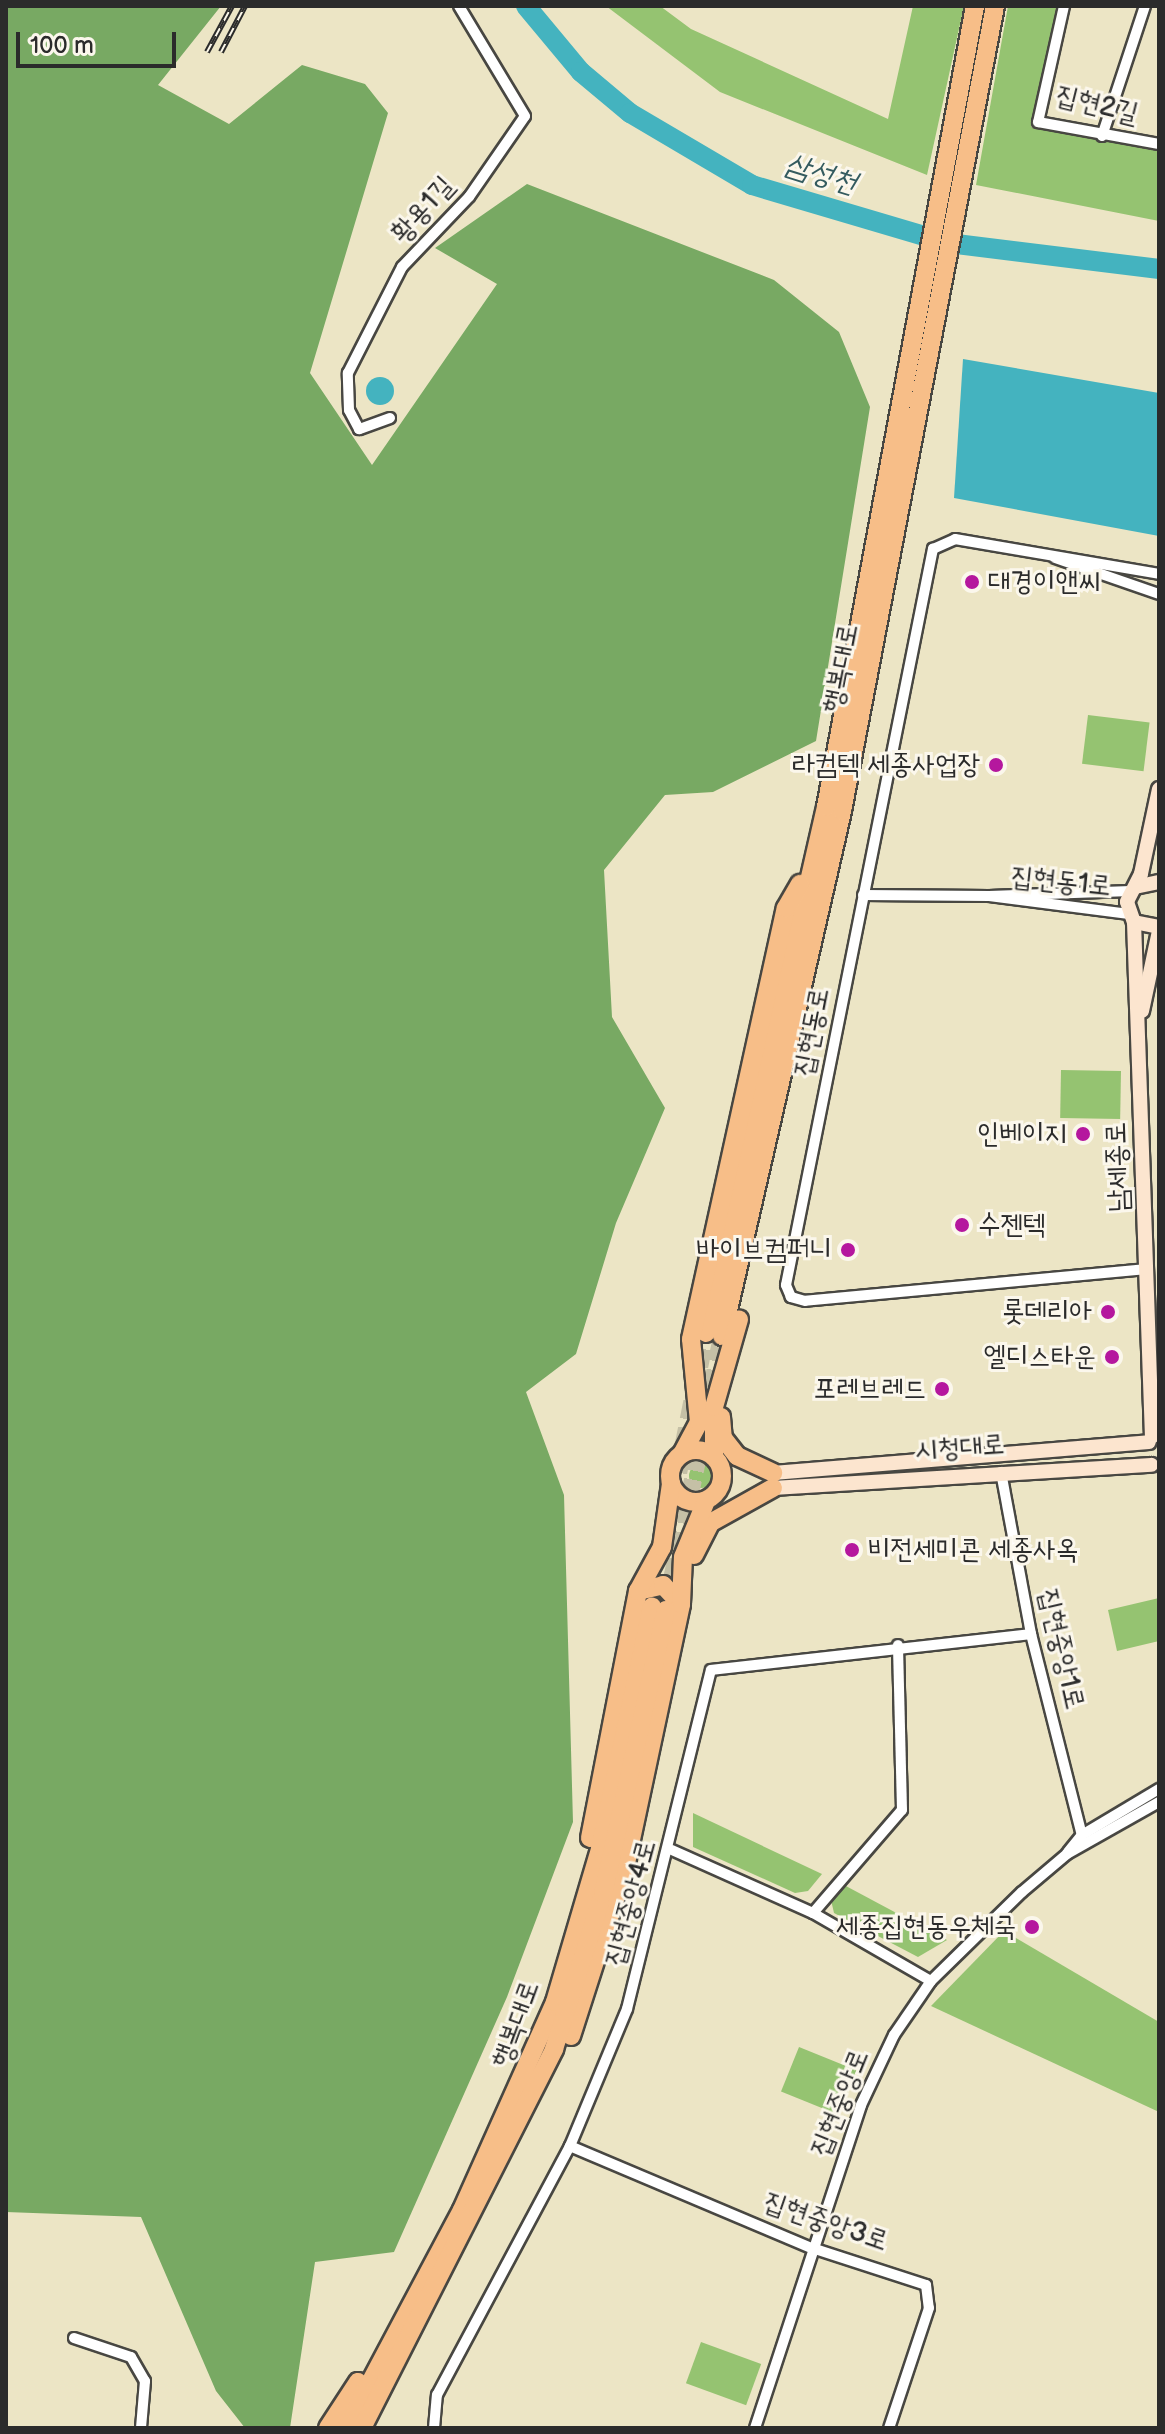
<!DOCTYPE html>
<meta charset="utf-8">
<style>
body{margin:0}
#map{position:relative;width:1165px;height:2434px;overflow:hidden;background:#ece5c5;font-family:"Balsamiq Sans","Poor Story",sans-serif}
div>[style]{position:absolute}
.green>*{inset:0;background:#95c371;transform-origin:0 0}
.round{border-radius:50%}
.forest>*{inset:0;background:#78a963}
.water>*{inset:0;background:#44b3bf}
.river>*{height:20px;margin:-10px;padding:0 10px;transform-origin:10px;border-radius:10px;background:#44b3bf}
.highway-tunnel>*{height:18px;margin-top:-9px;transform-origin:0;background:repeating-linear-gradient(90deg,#c5c0a6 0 18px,transparent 0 27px)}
.roads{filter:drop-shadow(2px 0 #484742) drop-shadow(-2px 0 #484742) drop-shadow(0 2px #484742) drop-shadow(0 -2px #484742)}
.street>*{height:10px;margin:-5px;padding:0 5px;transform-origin:5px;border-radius:5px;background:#fff}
.secondary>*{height:14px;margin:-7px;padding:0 7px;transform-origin:7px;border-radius:7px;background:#fce5cf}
.highway>*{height:18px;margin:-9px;padding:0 9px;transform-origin:9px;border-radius:9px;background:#f7be88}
.highway>.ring{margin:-9px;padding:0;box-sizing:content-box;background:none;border:18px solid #f7be88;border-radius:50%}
.rail>*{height:6px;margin-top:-3px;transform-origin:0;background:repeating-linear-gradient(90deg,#fbf7ec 0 9px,#2b2b2b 0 18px);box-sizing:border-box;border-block:2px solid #2b2b2b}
.dots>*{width:22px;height:22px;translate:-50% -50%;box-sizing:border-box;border:4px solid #fbf7ec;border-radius:50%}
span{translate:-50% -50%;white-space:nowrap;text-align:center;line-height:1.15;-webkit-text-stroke:6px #fbf7ec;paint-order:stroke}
.street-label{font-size:28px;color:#2b2b2b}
.poi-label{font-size:28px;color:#2b2b2b}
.left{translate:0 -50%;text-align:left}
.right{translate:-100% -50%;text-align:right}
.water-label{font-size:30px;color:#345b5f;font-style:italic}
.frame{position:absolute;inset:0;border:8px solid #2b2b2b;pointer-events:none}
.scale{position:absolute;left:16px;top:32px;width:160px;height:36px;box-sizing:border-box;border:4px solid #2b2b2b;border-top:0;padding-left:10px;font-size:24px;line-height:28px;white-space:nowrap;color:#2b2b2b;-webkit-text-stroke:6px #fbf7ec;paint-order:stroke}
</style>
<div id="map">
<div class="green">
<div style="clip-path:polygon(606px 6px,660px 6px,691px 29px,888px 119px,913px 6px,964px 6px,927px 175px,720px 92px)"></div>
<div style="clip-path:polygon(1008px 6px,1057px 6px,1031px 127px,1159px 151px,1159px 221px,976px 185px)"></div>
<div style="left:1088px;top:715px;width:62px;height:49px;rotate:7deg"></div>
<div style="left:1061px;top:1070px;width:60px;height:48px;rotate:1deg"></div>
<div class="round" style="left:689px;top:1464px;width:24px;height:24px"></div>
<div style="clip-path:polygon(1159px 1598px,1159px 1641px,1117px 1651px,1108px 1610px)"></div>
<div style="clip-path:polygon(693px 1813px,822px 1874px,808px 1891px,795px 1893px,693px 1847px)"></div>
<div style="clip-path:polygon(844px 1885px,947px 1940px,918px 1957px,834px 1913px,831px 1900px)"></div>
<div style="clip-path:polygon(1004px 1931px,1159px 2022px,1159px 2112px,931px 2006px)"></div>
<div style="left:799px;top:2047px;width:62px;height:48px;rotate:22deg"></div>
<div style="left:701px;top:2342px;width:64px;height:44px;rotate:20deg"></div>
</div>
<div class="forest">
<div style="clip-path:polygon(6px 6px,221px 6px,158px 85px,229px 124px,302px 65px,365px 84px,388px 113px,310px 373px,372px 465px,497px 284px,435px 248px,527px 184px,774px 280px,839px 332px,870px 407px,816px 741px,713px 792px,665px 795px,604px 870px,612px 1017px,665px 1108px,616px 1223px,576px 1354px,526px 1392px,564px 1495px,573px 1822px,507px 1997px,394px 2252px,315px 2262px,290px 2428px,245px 2428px,216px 2391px,141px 2217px,6px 2212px)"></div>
</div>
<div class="water">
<div style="clip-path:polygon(963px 359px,1159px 393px,1159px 536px,954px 498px)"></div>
<div class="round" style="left:366px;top:377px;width:28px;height:28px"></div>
</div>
<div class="river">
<div style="left:526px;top:6px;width:86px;rotate:50.2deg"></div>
<div style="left:581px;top:72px;width:64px;rotate:39.9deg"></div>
<div style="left:630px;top:113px;width:142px;rotate:30.5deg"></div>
<div style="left:752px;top:185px;width:204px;rotate:16.5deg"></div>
<div style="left:948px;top:243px;width:213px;rotate:7deg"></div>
</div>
<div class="highway-tunnel">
<div style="left:712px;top:1388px;width:53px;rotate:-79.1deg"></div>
<div style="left:673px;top:1499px;width:169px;rotate:-78.8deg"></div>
<div style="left:667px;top:1603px;width:194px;rotate:-78.1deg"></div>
</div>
<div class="roads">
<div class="street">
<div style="left:1064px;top:6px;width:119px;rotate:102.6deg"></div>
<div style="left:1038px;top:122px;width:123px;rotate:10.3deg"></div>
<div style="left:1102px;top:136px;width:137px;rotate:-71.7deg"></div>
<div style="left:390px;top:418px;width:33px;rotate:160deg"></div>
<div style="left:359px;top:429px;width:21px;rotate:-118deg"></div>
<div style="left:349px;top:410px;width:37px;rotate:-92deg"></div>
<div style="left:348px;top:373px;width:119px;rotate:-63deg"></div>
<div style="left:402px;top:267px;width:97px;rotate:-46.3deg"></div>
<div style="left:469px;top:197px;width:98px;rotate:-55.3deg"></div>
<div style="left:525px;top:116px;width:128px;rotate:-121deg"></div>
<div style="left:1055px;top:558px;width:110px;rotate:19.1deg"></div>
<div style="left:863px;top:895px;width:126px;rotate:0.5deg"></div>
<div style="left:1129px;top:914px;width:141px;rotate:-172.7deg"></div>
<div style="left:989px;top:896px;width:142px;rotate:-2deg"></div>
<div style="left:1147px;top:1269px;width:343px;rotate:174.7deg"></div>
<div style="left:805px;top:1301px;width:15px;rotate:-164deg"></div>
<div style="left:791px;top:1297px;width:13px;rotate:-113deg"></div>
<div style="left:786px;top:1285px;width:751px;rotate:-78.71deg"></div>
<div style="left:933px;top:549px;width:24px;rotate:-24deg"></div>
<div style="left:955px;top:539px;width:207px;rotate:9.7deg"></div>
<div style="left:1001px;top:1472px;width:165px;rotate:79.5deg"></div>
<div style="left:1031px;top:1634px;width:207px;rotate:75.8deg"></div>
<div style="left:672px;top:1850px;width:154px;rotate:24.1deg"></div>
<div style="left:813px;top:1913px;width:136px;rotate:30deg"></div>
<div style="left:1068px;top:1852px;width:22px;rotate:-51deg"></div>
<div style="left:1082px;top:1835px;width:90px;rotate:-30.9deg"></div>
<div style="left:813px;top:1913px;width:136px;rotate:-49.2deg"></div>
<div style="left:902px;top:1810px;width:165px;rotate:-91.4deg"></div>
<div style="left:570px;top:2146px;width:263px;rotate:22.9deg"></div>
<div style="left:812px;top:2248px;width:120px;rotate:18deg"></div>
<div style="left:926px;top:2285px;width:23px;rotate:83deg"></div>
<div style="left:929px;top:2308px;width:126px;rotate:108.4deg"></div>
<div style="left:74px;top:2338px;width:60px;rotate:18.4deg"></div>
<div style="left:131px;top:2357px;width:28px;rotate:60deg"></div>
<div style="left:145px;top:2381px;width:47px;rotate:94.9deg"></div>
<div style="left:434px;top:2428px;width:33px;rotate:-85deg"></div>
<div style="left:437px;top:2395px;width:282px;rotate:-61.9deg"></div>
<div style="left:570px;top:2146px;width:148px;rotate:-67.4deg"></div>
<div style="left:627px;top:2009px;width:349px;rotate:-76.1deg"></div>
<div style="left:711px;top:1670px;width:322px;rotate:-6.4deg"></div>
<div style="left:755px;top:2428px;width:340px;rotate:-71.8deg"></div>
<div style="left:861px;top:2105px;width:77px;rotate:-64.8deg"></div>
<div style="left:894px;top:2035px;width:65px;rotate:-55.6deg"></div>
<div style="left:931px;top:1981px;width:127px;rotate:-44.4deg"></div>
<div style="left:1022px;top:1892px;width:59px;rotate:-40.2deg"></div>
<div style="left:1067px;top:1854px;width:106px;rotate:-29.5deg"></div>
</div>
<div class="secondary">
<div style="left:1159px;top:789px;width:87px;rotate:102deg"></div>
<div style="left:1141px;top:874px;width:31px;rotate:117deg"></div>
<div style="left:1127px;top:902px;width:21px;rotate:71deg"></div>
<div style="left:1134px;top:922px;width:25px;rotate:11deg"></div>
<div style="left:1135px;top:887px;width:25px;rotate:-12deg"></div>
<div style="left:1134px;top:922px;width:515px;rotate:88deg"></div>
<div style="left:1142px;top:1011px;width:82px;rotate:-78deg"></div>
<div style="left:773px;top:1473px;width:377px;rotate:-4.7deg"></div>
<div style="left:773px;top:1488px;width:379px;rotate:-3.5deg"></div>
</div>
<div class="highway">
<div style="left:706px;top:1333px;width:540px;rotate:-77.15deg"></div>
<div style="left:826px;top:807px;width:815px;rotate:-79.46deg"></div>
<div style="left:722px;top:1336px;width:539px;rotate:-77.12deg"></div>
<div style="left:842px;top:811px;width:819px;rotate:-79.24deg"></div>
<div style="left:721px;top:1417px;width:21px;rotate:85deg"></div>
<div style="left:723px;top:1438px;width:23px;rotate:52deg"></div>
<div style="left:737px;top:1456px;width:40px;rotate:25deg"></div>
<div class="ring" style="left:670px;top:1450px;width:34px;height:34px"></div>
<div style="left:682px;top:1454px;width:36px;rotate:-62deg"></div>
<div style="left:699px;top:1422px;width:83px;rotate:-95.5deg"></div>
<div style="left:691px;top:1339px;width:441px;rotate:-77.6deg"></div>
<div style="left:786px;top:908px;width:28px;rotate:-60deg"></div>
<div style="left:714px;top:1457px;width:50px;rotate:-90deg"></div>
<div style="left:714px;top:1407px;width:91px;rotate:-74.1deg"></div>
<div style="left:694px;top:1555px;width:36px;rotate:-63deg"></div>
<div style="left:710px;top:1523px;width:72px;rotate:-29.1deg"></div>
<div style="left:638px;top:1591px;width:26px;rotate:-13deg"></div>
<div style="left:663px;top:1585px;width:26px;rotate:47deg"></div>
<div style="left:590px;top:1838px;width:252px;rotate:-79deg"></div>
<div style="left:638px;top:1591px;width:50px;rotate:-61.4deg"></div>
<div style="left:662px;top:1547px;width:64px;rotate:-81.9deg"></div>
<div style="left:571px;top:2036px;width:176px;rotate:-72.2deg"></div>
<div style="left:625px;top:1868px;width:270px;rotate:-78deg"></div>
<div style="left:681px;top:1604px;width:47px;rotate:-87.6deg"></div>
<div style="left:683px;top:1557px;width:61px;rotate:-67.7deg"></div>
<div style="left:328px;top:2428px;width:55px;rotate:-56.9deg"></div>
<div style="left:346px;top:2428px;width:247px;rotate:-62deg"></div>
<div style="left:462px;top:2210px;width:228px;rotate:-65.9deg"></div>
<div style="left:555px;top:2002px;width:159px;rotate:-73.6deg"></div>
<div style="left:600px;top:1849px;width:248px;rotate:-77.9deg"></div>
<div style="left:362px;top:2428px;width:425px;rotate:-63.1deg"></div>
<div style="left:554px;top:2049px;width:163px;rotate:-72.5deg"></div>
<div style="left:603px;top:1894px;width:291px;rotate:-77.5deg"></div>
</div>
</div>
<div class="rail">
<div style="left:207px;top:52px;width:52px;rotate:-61.5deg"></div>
<div style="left:221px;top:52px;width:52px;rotate:-62.4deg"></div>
</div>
<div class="dots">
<div style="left:972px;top:582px;background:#b5179e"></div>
<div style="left:996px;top:765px;background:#b5179e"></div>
<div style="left:1083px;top:1134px;background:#b5179e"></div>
<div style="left:962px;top:1225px;background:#b5179e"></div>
<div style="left:848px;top:1250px;background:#b5179e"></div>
<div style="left:1108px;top:1312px;background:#b5179e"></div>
<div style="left:1112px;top:1357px;background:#b5179e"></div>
<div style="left:942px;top:1389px;background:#b5179e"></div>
<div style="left:852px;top:1550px;background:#b5179e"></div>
<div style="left:1032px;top:1927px;background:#b5179e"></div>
</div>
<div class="street-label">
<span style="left:1097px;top:105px;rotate:14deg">집현2길</span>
<span style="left:423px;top:210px;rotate:-48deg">황용1길</span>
<span style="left:841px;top:668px;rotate:-79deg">행복대로</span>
<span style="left:1061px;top:882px;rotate:6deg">집현동1로</span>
<span style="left:812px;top:1032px;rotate:-79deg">집현동로</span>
<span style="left:1118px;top:1167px;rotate:-92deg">남세종로</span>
<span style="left:960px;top:1448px;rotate:-4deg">시청대로</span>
<span style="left:1061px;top:1649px;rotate:77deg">집현중앙1로</span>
<span style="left:631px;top:1903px;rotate:-75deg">집현중앙4로</span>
<span style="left:516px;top:2024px;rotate:-70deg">행복대로</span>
<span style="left:840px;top:2103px;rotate:-68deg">집현중앙로</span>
<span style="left:826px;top:2222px;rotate:19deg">집현중앙3로</span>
</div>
<div class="poi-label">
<span class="left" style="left:988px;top:582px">대경이앤씨</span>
<span class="right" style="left:980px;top:765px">라컴텍 세종사업장</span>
<span class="right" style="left:1067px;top:1134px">인베이지</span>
<span class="left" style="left:978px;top:1225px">수젠텍</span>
<span class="right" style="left:832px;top:1250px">바이브컴퍼니</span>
<span class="right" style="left:1092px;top:1312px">롯데리아</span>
<span class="right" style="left:1096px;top:1357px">엘디스타운</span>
<span class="right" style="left:926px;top:1389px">포레브레드</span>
<span class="left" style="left:868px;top:1550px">비전세미콘 세종사옥</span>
<span class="right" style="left:1016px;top:1927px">세종집현동우체국</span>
</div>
<div class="water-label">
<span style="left:821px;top:174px;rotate:17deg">삼성천</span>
</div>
<div class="frame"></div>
<div class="scale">100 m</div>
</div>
